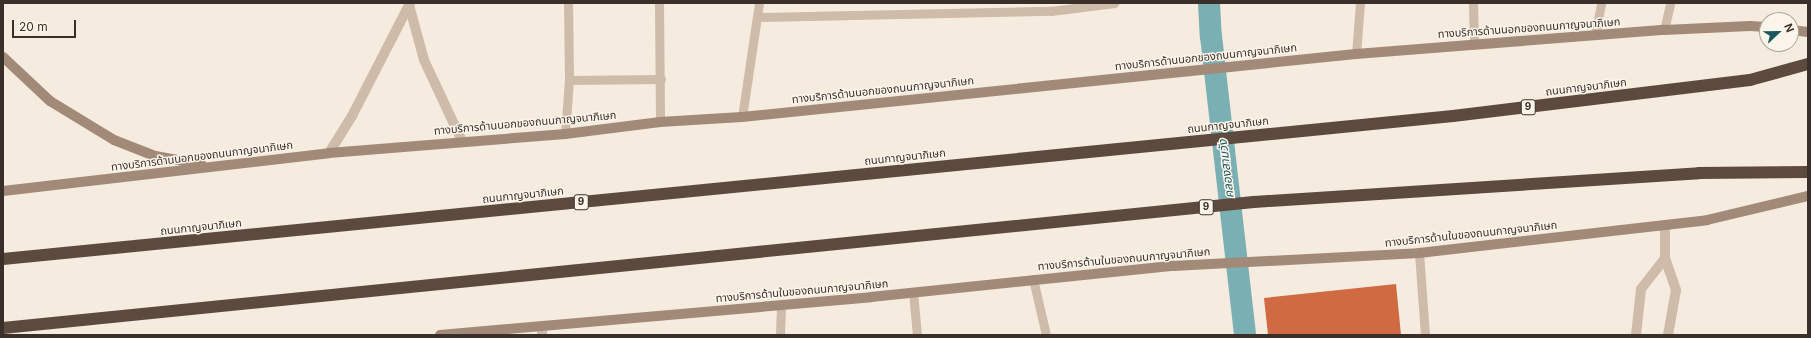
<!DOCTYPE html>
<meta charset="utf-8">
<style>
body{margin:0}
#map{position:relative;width:1811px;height:338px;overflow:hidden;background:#f5ebde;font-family:Inter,"Noto Sans Thai",sans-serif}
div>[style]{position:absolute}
.canal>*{height:22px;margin:-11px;padding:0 11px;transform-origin:11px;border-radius:11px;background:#7aafb4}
.building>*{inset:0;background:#cf6a42}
.lane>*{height:9px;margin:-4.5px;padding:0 4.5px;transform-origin:4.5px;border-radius:4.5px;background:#cebba9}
.street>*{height:10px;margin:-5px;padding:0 5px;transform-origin:5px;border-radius:5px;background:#cebba9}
.secondary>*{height:10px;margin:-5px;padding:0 5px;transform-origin:5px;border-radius:5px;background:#a28a79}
.highway>*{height:12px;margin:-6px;padding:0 6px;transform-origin:6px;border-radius:6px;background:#5c4a3f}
span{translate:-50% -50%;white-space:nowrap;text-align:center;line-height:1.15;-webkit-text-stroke:3px #fbf5eb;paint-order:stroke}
.shield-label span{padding:1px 3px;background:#fbf5eb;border:1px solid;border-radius:3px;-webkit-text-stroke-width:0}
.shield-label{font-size:10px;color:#3b2f29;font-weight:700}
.street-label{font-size:11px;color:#3b2f29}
.water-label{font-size:12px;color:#1b5860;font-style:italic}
.frame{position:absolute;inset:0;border:4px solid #3b2f29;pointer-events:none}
.north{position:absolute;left:1759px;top:12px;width:40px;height:40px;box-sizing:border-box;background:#fbf5eb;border:1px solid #aea69d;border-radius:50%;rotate:68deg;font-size:11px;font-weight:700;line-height:16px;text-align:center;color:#3b2f29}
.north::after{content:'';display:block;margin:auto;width:14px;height:18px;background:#1b5860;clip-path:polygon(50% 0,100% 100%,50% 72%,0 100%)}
.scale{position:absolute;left:12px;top:20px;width:64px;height:18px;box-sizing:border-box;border:2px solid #3b2f29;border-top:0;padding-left:5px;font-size:12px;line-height:14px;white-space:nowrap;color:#3b2f29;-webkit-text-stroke:3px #fbf5eb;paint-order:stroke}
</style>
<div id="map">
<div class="canal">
<div style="left:1209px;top:3px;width:33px;rotate:87deg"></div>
<div style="left:1211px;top:36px;width:301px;rotate:83.5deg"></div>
</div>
<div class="building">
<div style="clip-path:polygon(1396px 284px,1401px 335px,1268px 335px,1264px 298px)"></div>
</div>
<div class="lane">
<div style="left:659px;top:3px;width:119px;rotate:89.5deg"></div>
<div style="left:1473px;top:3px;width:42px;rotate:88.6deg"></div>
<div style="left:757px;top:17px;width:294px;rotate:-1.2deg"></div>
<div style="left:1051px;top:11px;width:64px;rotate:-7.2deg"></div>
<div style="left:1664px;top:30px;width:28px;rotate:-77deg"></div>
<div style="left:1595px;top:35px;width:33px;rotate:-79deg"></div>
<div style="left:1356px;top:54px;width:51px;rotate:-85.5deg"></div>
<div style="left:569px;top:80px;width:92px;rotate:-0.6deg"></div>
<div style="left:742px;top:117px;width:115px;rotate:-81.5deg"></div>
<div style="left:565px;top:134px;width:54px;rotate:-85.8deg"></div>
<div style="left:569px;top:80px;width:77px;rotate:-90.7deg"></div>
<div style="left:1419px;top:253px;width:82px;rotate:85.8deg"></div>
<div style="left:1033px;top:279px;width:57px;rotate:76.9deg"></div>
<div style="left:913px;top:292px;width:43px;rotate:84.7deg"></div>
<div style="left:780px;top:335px;width:30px;rotate:-88deg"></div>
</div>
<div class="street">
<div style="left:409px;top:5px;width:57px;rotate:74.7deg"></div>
<div style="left:424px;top:60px;width:89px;rotate:64.9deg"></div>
<div style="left:329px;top:153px;width:44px;rotate:-58.1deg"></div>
<div style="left:352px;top:116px;width:127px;rotate:-62.8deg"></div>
<div style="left:1665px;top:225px;width:33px;rotate:90deg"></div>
<div style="left:1665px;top:258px;width:34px;rotate:71deg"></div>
<div style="left:1676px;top:290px;width:46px;rotate:100.1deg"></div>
<div style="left:542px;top:335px;width:9px;rotate:-90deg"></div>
<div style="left:1636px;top:335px;width:46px;rotate:-83.8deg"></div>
<div style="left:1641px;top:289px;width:39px;rotate:-52deg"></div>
</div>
<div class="secondary">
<div style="left:1791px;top:30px;width:17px;rotate:7deg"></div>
<div style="left:3px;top:57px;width:64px;rotate:43.1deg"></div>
<div style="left:50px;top:101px;width:75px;rotate:31.4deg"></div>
<div style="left:114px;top:140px;width:44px;rotate:21.3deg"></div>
<div style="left:155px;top:156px;width:47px;rotate:9.9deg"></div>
<div style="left:3px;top:191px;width:328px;rotate:-6.6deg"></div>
<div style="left:329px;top:153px;width:237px;rotate:-4.6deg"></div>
<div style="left:565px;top:134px;width:96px;rotate:-7.2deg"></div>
<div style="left:660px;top:122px;width:82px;rotate:-3.5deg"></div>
<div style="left:742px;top:117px;width:617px;rotate:-5.86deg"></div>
<div style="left:1356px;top:54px;width:309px;rotate:-4.5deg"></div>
<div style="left:1664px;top:30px;width:86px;rotate:-2.7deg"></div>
<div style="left:1750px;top:26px;width:17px;rotate:3deg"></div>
<div style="left:440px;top:335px;width:433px;rotate:-5deg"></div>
<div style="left:871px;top:297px;width:304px;rotate:-5.9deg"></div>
<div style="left:1173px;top:266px;width:246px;rotate:-3deg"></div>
<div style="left:1419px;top:253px;width:290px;rotate:-6.5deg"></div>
<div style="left:1707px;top:220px;width:104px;rotate:-13.4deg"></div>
</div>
<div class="highway">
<div style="left:3px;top:259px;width:1457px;rotate:-5.63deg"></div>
<div style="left:1453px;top:116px;width:299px;rotate:-6.9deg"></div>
<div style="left:1750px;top:80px;width:60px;rotate:-15.4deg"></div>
<div style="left:3px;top:328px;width:1257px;rotate:-5.75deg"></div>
<div style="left:1254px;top:202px;width:446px;rotate:-3.7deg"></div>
<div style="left:1699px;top:173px;width:109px;rotate:-0.5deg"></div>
</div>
<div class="shield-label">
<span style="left:1528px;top:107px">9</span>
<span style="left:581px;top:202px">9</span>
<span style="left:1206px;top:207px">9</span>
</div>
<div class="street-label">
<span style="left:1529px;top:28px;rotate:-4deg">ทางบริการด้านนอกของถนนกาญจนาภิเษก</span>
<span style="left:1206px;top:57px;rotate:-6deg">ทางบริการด้านนอกของถนนกาญจนาภิเษก</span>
<span style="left:1586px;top:87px;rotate:-7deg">ถนนกาญจนาภิเษก</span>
<span style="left:883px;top:90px;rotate:-6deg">ทางบริการด้านนอกของถนนกาญจนาภิเษก</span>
<span style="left:525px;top:123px;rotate:-5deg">ทางบริการด้านนอกของถนนกาญจนาภิเษก</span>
<span style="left:1228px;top:125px;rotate:-6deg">ถนนกาญจนาภิเษก</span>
<span style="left:202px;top:156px;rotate:-7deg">ทางบริการด้านนอกของถนนกาญจนาภิเษก</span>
<span style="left:905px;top:157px;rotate:-6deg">ถนนกาญจนาภิเษก</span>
<span style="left:523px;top:195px;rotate:-6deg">ถนนกาญจนาภิเษก</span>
<span style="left:201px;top:227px;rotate:-6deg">ถนนกาญจนาภิเษก</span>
<span style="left:1471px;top:234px;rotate:-6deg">ทางบริการด้านในของถนนกาญจนาภิเษก</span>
<span style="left:1124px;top:259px;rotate:-5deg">ทางบริการด้านในของถนนกาญจนาภิเษก</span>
<span style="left:802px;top:291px;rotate:-5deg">ทางบริการด้านในของถนนกาญจนาภิเษก</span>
</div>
<div class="water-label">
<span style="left:1226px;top:169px;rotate:-97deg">คลองสามวัง</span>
</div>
<div class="frame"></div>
<div class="north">N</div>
<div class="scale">20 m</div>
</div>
